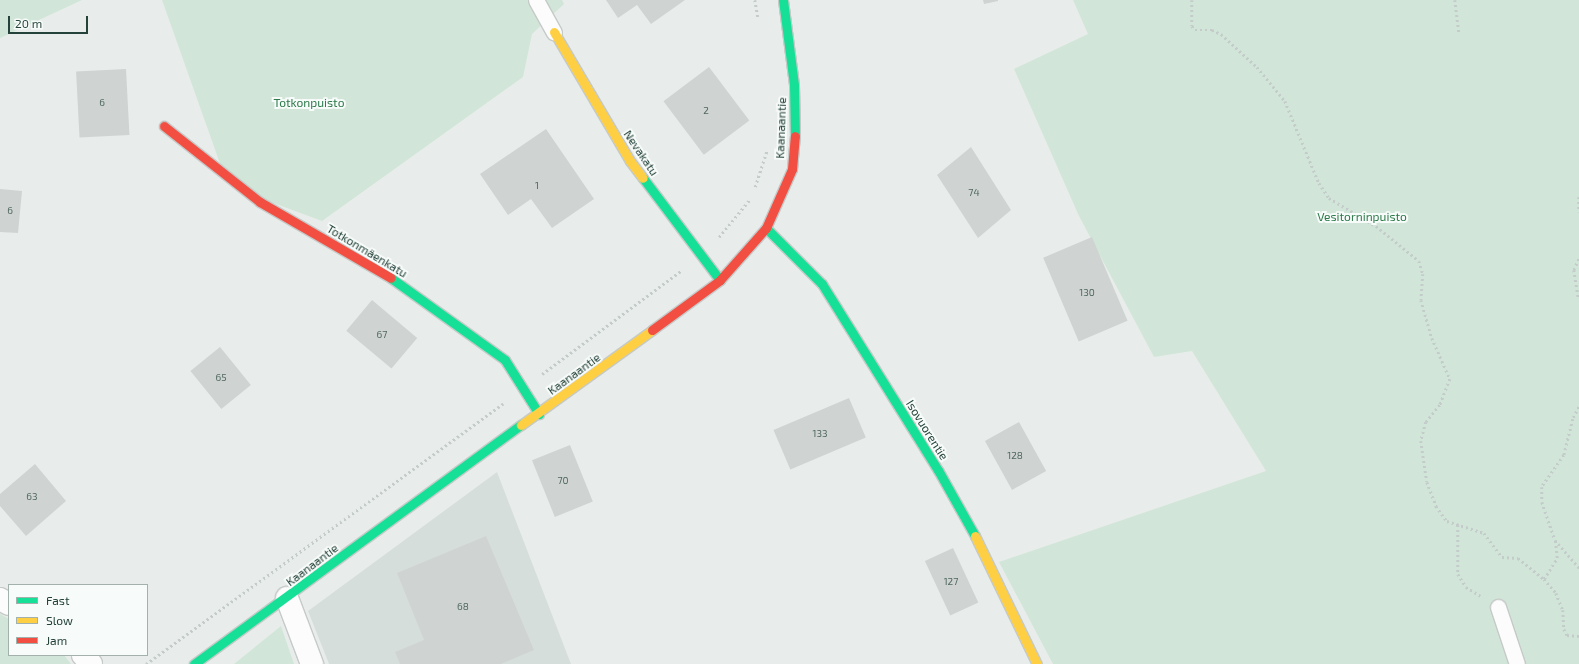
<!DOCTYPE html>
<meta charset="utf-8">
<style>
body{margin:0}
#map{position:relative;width:1579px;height:664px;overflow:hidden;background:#e8edeb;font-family:"Exo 2",sans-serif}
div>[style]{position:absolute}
.built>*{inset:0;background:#d6dedb}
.green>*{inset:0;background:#d1e6d8}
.building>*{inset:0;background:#cfd4d2;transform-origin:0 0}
.path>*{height:2.5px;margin-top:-1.25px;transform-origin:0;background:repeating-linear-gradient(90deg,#c3ccca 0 2px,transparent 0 5px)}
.roads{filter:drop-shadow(1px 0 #c5cac8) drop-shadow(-1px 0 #c5cac8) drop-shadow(0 1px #c5cac8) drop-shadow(0 -1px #c5cac8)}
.lane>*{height:15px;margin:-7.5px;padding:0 7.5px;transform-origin:7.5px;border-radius:7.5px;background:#fcfcfc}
.street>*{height:22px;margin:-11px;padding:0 11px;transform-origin:11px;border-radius:11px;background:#fcfcfc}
.fast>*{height:9px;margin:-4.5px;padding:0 4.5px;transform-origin:4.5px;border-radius:4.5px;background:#16e098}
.slow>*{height:9px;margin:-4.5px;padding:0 4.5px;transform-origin:4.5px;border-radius:4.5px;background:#ffcf43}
.jam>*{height:9px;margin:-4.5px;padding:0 4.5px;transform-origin:4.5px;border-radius:4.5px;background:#f24e42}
span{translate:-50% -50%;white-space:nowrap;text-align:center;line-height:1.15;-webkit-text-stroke:4px #f7fbf9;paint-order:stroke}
.number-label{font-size:10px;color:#506761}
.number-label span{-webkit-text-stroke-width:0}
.park-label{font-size:12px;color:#2d7a4b}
.street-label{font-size:12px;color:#24423a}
.legend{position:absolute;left:8px;top:584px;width:140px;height:72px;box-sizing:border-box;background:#f7fbf9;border:1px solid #a3b1ad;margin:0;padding:5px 7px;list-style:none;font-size:12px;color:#24423a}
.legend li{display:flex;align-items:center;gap:8px;height:20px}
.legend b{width:20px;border:1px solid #a3b1ad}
.scale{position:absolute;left:8px;top:16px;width:80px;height:18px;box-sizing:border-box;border:2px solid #24423a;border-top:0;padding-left:5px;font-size:12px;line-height:14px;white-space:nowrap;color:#24423a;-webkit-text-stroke:3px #f7fbf9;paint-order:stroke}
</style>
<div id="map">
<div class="built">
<div style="clip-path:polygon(497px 472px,571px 664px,329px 664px,308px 611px)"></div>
</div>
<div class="green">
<div style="clip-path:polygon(0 0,82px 0,0 38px)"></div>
<div style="clip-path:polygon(162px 0,562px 0,564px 4px,532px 34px,523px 77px,322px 221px,268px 201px,223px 172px)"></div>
<div style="clip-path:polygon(1073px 0,1579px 0,1579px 664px,1053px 664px,999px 562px,1266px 471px,1192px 351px,1154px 357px,1079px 216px,1014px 69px,1088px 34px)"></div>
<div style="clip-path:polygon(0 614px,9px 619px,9px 655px,64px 655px,71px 664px,0 664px)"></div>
<div style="clip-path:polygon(281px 626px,294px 664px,234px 664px)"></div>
</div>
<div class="building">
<div style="clip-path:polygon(606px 0,685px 0,651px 24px,637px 5px,618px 18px)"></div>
<div style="clip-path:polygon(983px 0,998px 0,998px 1px,984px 4px)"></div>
<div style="left:709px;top:67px;width:67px;height:57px;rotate:53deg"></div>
<div style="left:126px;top:69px;width:66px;height:50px;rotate:87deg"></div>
<div style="clip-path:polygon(546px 129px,594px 199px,552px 228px,531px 199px,508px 215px,480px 174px)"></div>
<div style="clip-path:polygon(971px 147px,1011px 210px,978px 238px,937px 175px)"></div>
<div style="clip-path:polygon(0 189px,22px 191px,18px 233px,0 232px)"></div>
<div style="left:1092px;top:237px;width:91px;height:53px;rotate:67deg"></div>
<div style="left:372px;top:300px;width:59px;height:40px;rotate:40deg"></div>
<div style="left:220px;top:347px;width:49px;height:38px;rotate:51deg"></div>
<div style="left:849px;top:398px;width:43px;height:82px;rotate:67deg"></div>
<div style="left:1019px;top:422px;width:56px;height:39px;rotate:61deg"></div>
<div style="left:570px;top:445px;width:61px;height:41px;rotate:68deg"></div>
<div style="clip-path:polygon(35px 464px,66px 501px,26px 536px,0 506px,0 494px)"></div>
<div style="clip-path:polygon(486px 536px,534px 650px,501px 664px,400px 664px,395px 652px,424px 640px,397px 573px)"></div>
<div style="left:953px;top:548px;width:60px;height:31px;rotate:65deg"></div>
</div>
<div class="path">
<div style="left:755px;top:0;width:17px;rotate:80deg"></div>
<div style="left:1192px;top:0;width:26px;rotate:90deg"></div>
<div style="left:1192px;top:26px;width:5px;rotate:53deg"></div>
<div style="left:1195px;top:30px;width:17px"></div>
<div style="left:1212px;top:30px;width:10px;rotate:24deg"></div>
<div style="left:1221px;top:34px;width:49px;rotate:42.5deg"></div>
<div style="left:1257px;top:67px;width:44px;rotate:50.5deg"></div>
<div style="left:1285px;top:101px;width:89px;rotate:67.5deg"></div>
<div style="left:1319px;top:183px;width:18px;rotate:56deg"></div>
<div style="left:1329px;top:198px;width:55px;rotate:30.8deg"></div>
<div style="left:1376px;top:226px;width:55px;rotate:39.1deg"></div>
<div style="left:1419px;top:261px;width:14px;rotate:73deg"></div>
<div style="left:1423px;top:274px;width:26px;rotate:94deg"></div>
<div style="left:1421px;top:300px;width:40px;rotate:74deg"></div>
<div style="left:1432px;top:338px;width:45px;rotate:66.3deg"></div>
<div style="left:1450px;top:379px;width:28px;rotate:111deg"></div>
<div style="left:1440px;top:405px;width:22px;rotate:129deg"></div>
<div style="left:1426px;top:422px;width:20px;rotate:105deg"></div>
<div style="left:1421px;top:441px;width:41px;rotate:81.7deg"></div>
<div style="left:1427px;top:482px;width:26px;rotate:69deg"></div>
<div style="left:1436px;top:506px;width:19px;rotate:54deg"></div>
<div style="left:1447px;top:521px;width:39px;rotate:18deg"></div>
<div style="left:1484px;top:533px;width:30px;rotate:53deg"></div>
<div style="left:1502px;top:557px;width:16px;rotate:4deg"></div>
<div style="left:1518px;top:558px;width:33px;rotate:39deg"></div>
<div style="left:1544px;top:579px;width:18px;rotate:49deg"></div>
<div style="left:1556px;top:593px;width:18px;rotate:68deg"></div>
<div style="left:1563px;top:610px;width:19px;rotate:87deg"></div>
<div style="left:1564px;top:629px;width:7px;rotate:63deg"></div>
<div style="left:1567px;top:635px;width:12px;rotate:5deg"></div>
<div style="left:1455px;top:0;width:34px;rotate:83deg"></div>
<div style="left:755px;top:187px;width:39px;rotate:-72deg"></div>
<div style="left:1579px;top:197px;width:15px;rotate:90deg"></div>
<div style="left:719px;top:237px;width:50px;rotate:-50.6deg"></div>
<div style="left:1579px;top:259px;width:12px;rotate:114deg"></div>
<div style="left:1574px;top:270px;width:30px;rotate:81deg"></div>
<div style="left:542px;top:374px;width:174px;rotate:-36.6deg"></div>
<div style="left:1579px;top:407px;width:13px;rotate:117deg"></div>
<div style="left:1573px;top:419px;width:37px;rotate:104deg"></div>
<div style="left:1564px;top:455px;width:39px;rotate:125deg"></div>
<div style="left:1542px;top:487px;width:15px;rotate:90deg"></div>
<div style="left:1542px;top:502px;width:40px;rotate:71.1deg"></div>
<div style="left:1555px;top:540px;width:37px;rotate:49deg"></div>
<div style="left:1458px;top:525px;width:49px;rotate:90deg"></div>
<div style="left:1458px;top:574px;width:15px;rotate:58deg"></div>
<div style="left:1466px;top:587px;width:17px;rotate:31deg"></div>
<div style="left:1544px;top:579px;width:25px;rotate:-58deg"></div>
<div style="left:1557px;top:558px;width:18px;rotate:-96deg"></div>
<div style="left:146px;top:664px;width:442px;rotate:-36.1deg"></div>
</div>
<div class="roads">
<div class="lane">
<div style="left:536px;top:0;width:37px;rotate:61deg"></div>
<div style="left:1498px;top:607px;width:60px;rotate:71.6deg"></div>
</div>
<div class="street">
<div style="left:287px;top:598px;width:71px;rotate:69.3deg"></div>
<div style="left:0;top:599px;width:10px;rotate:29deg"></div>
<div style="left:83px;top:655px;width:12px;rotate:48deg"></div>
</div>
<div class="fast">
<div style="left:783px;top:0;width:86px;rotate:82.6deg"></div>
<div style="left:794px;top:85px;width:51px;rotate:88.9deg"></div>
<div style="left:643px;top:178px;width:128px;rotate:53deg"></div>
<div style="left:766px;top:228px;width:79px;rotate:45deg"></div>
<div style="left:822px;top:284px;width:219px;rotate:58.1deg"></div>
<div style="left:938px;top:470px;width:76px;rotate:60.7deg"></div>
<div style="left:391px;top:278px;width:140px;rotate:35.7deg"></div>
<div style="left:505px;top:360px;width:64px;rotate:57.8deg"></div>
<div style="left:194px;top:664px;width:405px;rotate:-36.2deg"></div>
</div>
<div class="slow">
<div style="left:554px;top:32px;width:150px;rotate:59.5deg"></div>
<div style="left:630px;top:161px;width:21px;rotate:53deg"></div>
<div style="left:521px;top:425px;width:162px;rotate:-35.9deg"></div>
<div style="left:975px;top:536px;width:142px;rotate:64.2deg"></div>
</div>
<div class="jam">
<div style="left:164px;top:126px;width:122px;rotate:38.4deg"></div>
<div style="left:260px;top:202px;width:151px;rotate:30.1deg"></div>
<div style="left:652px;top:330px;width:84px;rotate:-36.3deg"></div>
<div style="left:720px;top:280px;width:69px;rotate:-48.5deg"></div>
<div style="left:766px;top:228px;width:64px;rotate:-66.2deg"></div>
<div style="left:792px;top:169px;width:33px;rotate:-85deg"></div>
</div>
</div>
<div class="number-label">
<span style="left:102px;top:103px">6</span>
<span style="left:706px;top:111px">2</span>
<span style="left:537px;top:186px">1</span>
<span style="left:974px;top:193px">74</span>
<span style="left:10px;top:211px">6</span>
<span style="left:1087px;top:293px">130</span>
<span style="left:382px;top:335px">67</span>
<span style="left:221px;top:378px">65</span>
<span style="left:820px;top:434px">133</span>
<span style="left:1015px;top:456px">128</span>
<span style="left:563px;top:481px">70</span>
<span style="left:32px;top:497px">63</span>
<span style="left:951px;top:582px">127</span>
<span style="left:463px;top:607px">68</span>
</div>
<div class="park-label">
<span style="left:309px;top:103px">Totkonpuisto</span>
<span style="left:1362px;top:217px">Vesitorninpuisto</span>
</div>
<div class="street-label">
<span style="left:781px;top:128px;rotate:-88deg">Kaanaantie</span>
<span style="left:641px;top:153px;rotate:56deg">Nevakatu</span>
<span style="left:367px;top:251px;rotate:31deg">Totkonmäenkatu</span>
<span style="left:574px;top:374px;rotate:-36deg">Kaanaantie</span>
<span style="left:927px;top:430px;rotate:58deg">Isovuorentie</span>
<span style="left:312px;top:565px;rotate:-37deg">Kaanaantie</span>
</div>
<ul class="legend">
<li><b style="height:5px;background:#16e098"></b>Fast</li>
<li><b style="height:5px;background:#ffcf43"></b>Slow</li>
<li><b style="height:5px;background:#f24e42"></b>Jam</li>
</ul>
<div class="scale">20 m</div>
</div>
